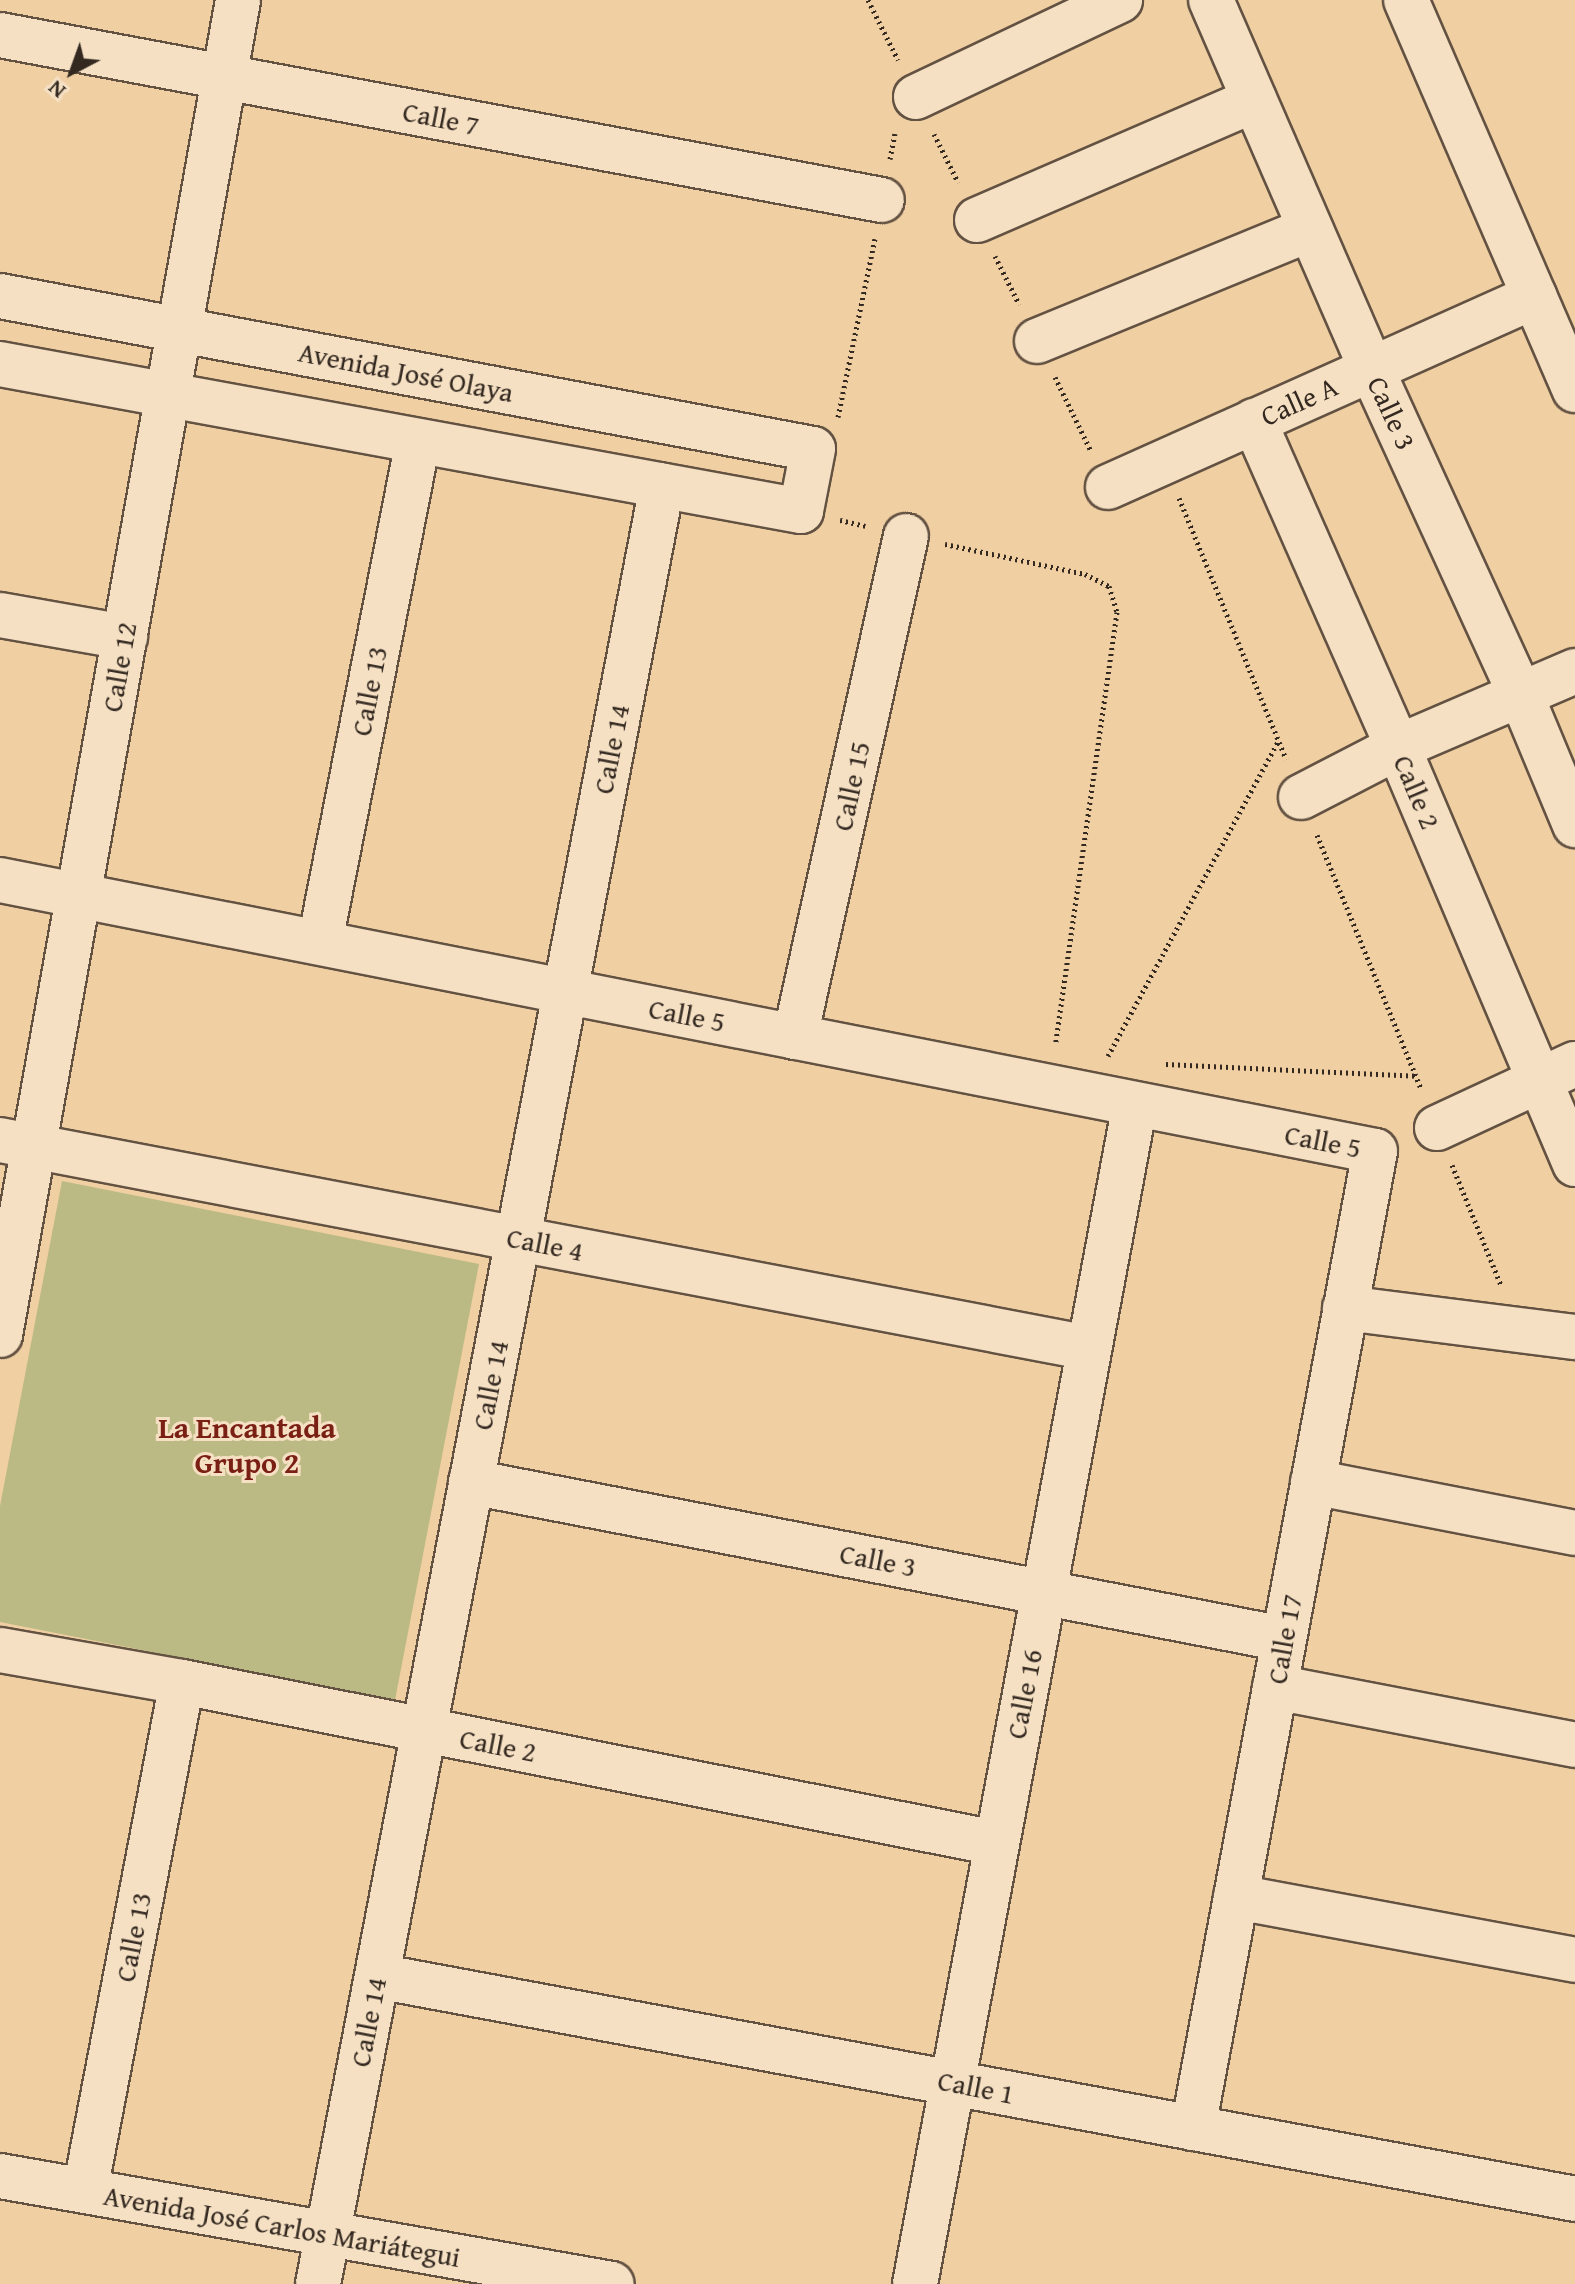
<!DOCTYPE html>
<meta charset="utf-8">
<style>
body{margin:0}
#map{position:relative;width:1575px;height:2284px;overflow:hidden;background:#f0cfa3;font-family:"Gentium Book Plus",serif}
div>[style]{position:absolute}
.green>*{inset:0;background:#bcba84}
.path>*{height:5px;margin-top:-2.5px;transform-origin:0;background:repeating-linear-gradient(90deg,#342921 0 2px,transparent 0 6px)}
.roads{filter:drop-shadow(2px 0 #635242) drop-shadow(-2px 0 #635242) drop-shadow(0 2px #635242) drop-shadow(0 -2px #635242)}
.minor>*{height:44px;margin:-22px;padding:0 22px;transform-origin:22px;border-radius:22px;background:#f5e0c3}
span{translate:-50% -50%;white-space:nowrap;text-align:center;line-height:1.15;-webkit-text-stroke:6px #f5e0c3;paint-order:stroke}
.street-label{font-size:28px;color:#342921}
.neighbourhood-label{font-size:30px;color:#7a1f14;font-weight:700}
.north{position:absolute;left:32px;top:32px;width:80px;height:80px;-webkit-text-stroke:6px #f5e0c3;paint-order:stroke;rotate:221deg;font-size:22px;font-weight:700;line-height:32px;text-align:center;color:#342921}
.north::after{content:'';display:block;margin:auto;width:28px;height:36px;background:#342921;clip-path:polygon(50% 0,100% 100%,50% 72%,0 100%)}
</style>
<div id="map">
<div class="green">
<div style="clip-path:polygon(62px 1181px,479px 1264px,395px 1700px,0 1622px,0 1506px)"></div>
</div>
<div class="path">
<div style="left:868px;top:0;width:67px;rotate:63.4deg"></div>
<div style="left:934px;top:134px;width:54px;rotate:63.4deg"></div>
<div style="left:890px;top:159px;width:26px;rotate:-79deg"></div>
<div style="left:995px;top:256px;width:54px;rotate:63.4deg"></div>
<div style="left:1055px;top:377px;width:82px;rotate:64.1deg"></div>
<div style="left:838px;top:417px;width:182px;rotate:-78.3deg"></div>
<div style="left:1179px;top:498px;width:282px;rotate:67.7deg"></div>
<div style="left:840px;top:520px;width:26px;rotate:13deg"></div>
<div style="left:945px;top:544px;width:143px;rotate:12.1deg"></div>
<div style="left:1085px;top:574px;width:27px;rotate:27deg"></div>
<div style="left:1109px;top:586px;width:27px;rotate:73deg"></div>
<div style="left:1117px;top:612px;width:437px;rotate:98.1deg"></div>
<div style="left:1317px;top:835px;width:274px;rotate:67.7deg"></div>
<div style="left:1108px;top:1056px;width:357px;rotate:-61.6deg"></div>
<div style="left:1166px;top:1064px;width:250px;rotate:2.7deg"></div>
<div style="left:1452px;top:1165px;width:130px;rotate:67.8deg"></div>
</div>
<div class="roads">
<div class="minor">
<div style="left:1211px;top:0;width:401px;rotate:66.5deg"></div>
<div style="left:1371px;top:368px;width:360px;rotate:65.4deg"></div>
<div style="left:1521px;top:695px;width:141px;rotate:67.4deg"></div>
<div style="left:1406px;top:0;width:425px;rotate:66.6deg"></div>
<div style="left:0;top:35px;width:897px;rotate:10.6deg"></div>
<div style="left:916px;top:97px;width:226px;rotate:-25.4deg"></div>
<div style="left:977px;top:220px;width:302px;rotate:-23.4deg"></div>
<div style="left:0;top:296px;width:827px;rotate:10.66deg"></div>
<div style="left:813px;top:449px;width:63px;rotate:101deg"></div>
<div style="left:801px;top:511px;width:814px;rotate:-169.6deg"></div>
<div style="left:1037px;top:341px;width:295px;rotate:-22.3deg"></div>
<div style="left:1254px;top:421px;width:356px;rotate:66.2deg"></div>
<div style="left:1398px;top:747px;width:453px;rotate:67deg"></div>
<div style="left:1108px;top:487px;width:467px;rotate:-24.1deg"></div>
<div style="left:0;top:615px;width:127px;rotate:10deg"></div>
<div style="left:1301px;top:797px;width:109px;rotate:-27.3deg"></div>
<div style="left:1398px;top:747px;width:193px;rotate:-23.2deg"></div>
<div style="left:0;top:880px;width:1401px;rotate:11.15deg"></div>
<div style="left:1375px;top:1151px;width:994px;rotate:100.55deg"></div>
<div style="left:320px;top:942px;width:510px;rotate:-78.93deg"></div>
<div style="left:795px;top:1037px;width:513px;rotate:-77.51deg"></div>
<div style="left:1437px;top:1128px;width:152px;rotate:-24.9deg"></div>
<div style="left:0;top:1140px;width:1109px;rotate:10.81deg"></div>
<div style="left:1345px;top:1308px;width:232px;rotate:7.2deg"></div>
<div style="left:0;top:1335px;width:1356px;rotate:-79.89deg"></div>
<div style="left:471px;top:1482px;width:828px;rotate:10.93deg"></div>
<div style="left:1313px;top:1482px;width:267px;rotate:11deg"></div>
<div style="left:0;top:1650px;width:185px;rotate:10deg"></div>
<div style="left:182px;top:1682px;width:830px;rotate:11.19deg"></div>
<div style="left:1275px;top:1687px;width:306px;rotate:10.9deg"></div>
<div style="left:1236px;top:1897px;width:345px;rotate:10.5deg"></div>
<div style="left:377px;top:1976px;width:1219px;rotate:10.54deg"></div>
<div style="left:0;top:2176px;width:621px;rotate:10.01deg"></div>
<div style="left:85px;top:2191px;width:518px;rotate:-79.21deg"></div>
<div style="left:318px;top:2284px;width:1831px;rotate:-79.17deg"></div>
<div style="left:915px;top:2284px;width:1200px;rotate:-79.44deg"></div>
</div>
</div>
<div class="street-label">
<span style="left:441px;top:118px;rotate:11deg">Calle 7</span>
<span style="left:406px;top:372px;rotate:11deg">Avenida José Olaya</span>
<span style="left:1299px;top:401px;rotate:-24deg">Calle A</span>
<span style="left:1392px;top:413px;rotate:65deg">Calle 3</span>
<span style="left:119px;top:667px;rotate:-80deg">Calle 12</span>
<span style="left:369px;top:691px;rotate:-79deg">Calle 13</span>
<span style="left:611px;top:749px;rotate:-79deg">Calle 14</span>
<span style="left:851px;top:786px;rotate:-78deg">Calle 15</span>
<span style="left:1417px;top:792px;rotate:67deg">Calle 2</span>
<span style="left:687px;top:1015px;rotate:11deg">Calle 5</span>
<span style="left:1323px;top:1141px;rotate:11deg">Calle 5</span>
<span style="left:545px;top:1244px;rotate:11deg">Calle 4</span>
<span style="left:490px;top:1385px;rotate:-79deg">Calle 14</span>
<span style="left:878px;top:1560px;rotate:11deg">Calle 3</span>
<span style="left:1284px;top:1639px;rotate:-80deg">Calle 17</span>
<span style="left:1024px;top:1694px;rotate:-79deg">Calle 16</span>
<span style="left:498px;top:1745px;rotate:11deg">Calle 2</span>
<span style="left:133px;top:1937px;rotate:-79deg">Calle 13</span>
<span style="left:368px;top:2022px;rotate:-79deg">Calle 14</span>
<span style="left:976px;top:2087px;rotate:11deg">Calle 1</span>
<span style="left:282px;top:2226px;rotate:10deg">Avenida José Carlos Mariátegui</span>
</div>
<div class="neighbourhood-label">
<span style="left:247px;top:1444px">La Encantada<br>Grupo 2</span>
</div>
<div class="north">N</div>
</div>
